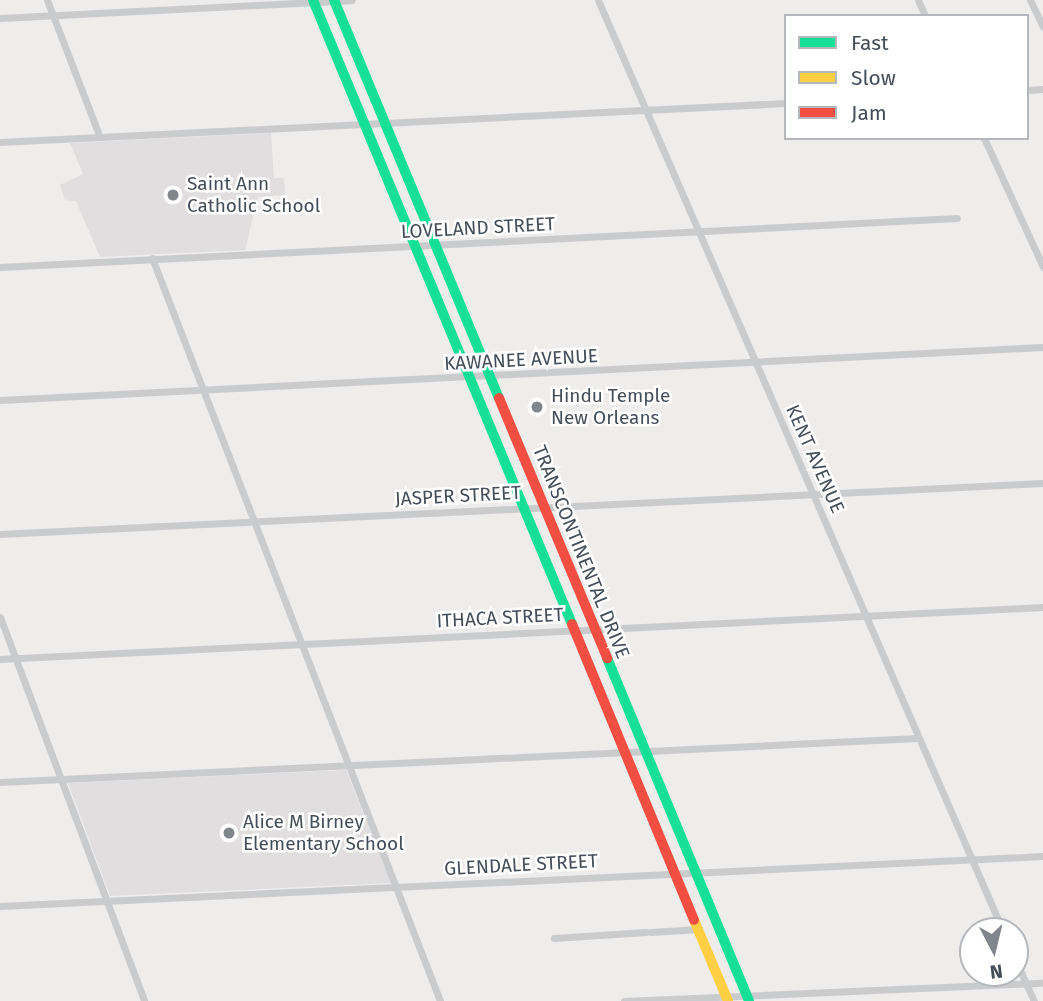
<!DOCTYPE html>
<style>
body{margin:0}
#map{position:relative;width:1043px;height:1001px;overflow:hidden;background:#eeedec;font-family:"Fira Sans",sans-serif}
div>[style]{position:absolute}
.education>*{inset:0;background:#e0dede}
.street>*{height:7px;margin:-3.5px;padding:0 3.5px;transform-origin:3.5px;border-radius:3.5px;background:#c9cbcd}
.fast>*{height:10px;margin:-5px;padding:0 5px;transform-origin:5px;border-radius:5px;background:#16e098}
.slow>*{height:10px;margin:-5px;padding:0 5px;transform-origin:5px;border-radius:5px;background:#ffcf43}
.jam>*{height:10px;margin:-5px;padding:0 5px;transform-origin:5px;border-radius:5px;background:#f24e42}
.dots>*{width:19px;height:19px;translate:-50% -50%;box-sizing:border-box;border:4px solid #fff;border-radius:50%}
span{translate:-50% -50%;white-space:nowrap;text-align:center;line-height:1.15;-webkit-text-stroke:5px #fff;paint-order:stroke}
.poi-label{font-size:19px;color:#444e59}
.left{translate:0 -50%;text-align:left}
.street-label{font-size:19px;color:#444e59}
.legend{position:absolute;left:784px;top:14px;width:245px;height:126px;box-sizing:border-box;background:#fff;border:2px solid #b4b8bd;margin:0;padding:9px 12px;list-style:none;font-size:21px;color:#444e59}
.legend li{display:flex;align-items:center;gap:14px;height:35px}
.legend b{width:35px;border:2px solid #b4b8bd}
.north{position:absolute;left:959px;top:917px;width:70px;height:70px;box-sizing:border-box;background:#fff;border:2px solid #b4b8bd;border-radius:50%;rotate:173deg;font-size:19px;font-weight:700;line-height:28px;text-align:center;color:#444e59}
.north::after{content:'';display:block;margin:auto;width:24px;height:32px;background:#80868c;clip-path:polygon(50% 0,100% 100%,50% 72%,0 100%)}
</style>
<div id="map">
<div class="education">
<div style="clip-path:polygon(271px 133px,274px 178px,284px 178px,285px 195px,258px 197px,245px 250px,100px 257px,76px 201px,65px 200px,60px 185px,83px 174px,70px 143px)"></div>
<div style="clip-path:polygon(346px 770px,391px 883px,110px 896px,68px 783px)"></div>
</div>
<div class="street">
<div style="left:47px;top:0;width:147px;rotate:68.9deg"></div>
<div style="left:598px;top:0;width:1015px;rotate:66.49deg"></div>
<div style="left:918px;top:0;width:17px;rotate:66deg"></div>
<div style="left:1030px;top:0;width:30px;rotate:64deg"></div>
<div style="left:0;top:18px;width:352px;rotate:-2.9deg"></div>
<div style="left:1027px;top:90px;width:16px;rotate:-4deg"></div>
<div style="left:984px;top:138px;width:142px;rotate:65.4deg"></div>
<div style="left:0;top:142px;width:787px;rotate:-2.84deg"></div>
<div style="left:152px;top:258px;width:797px;rotate:68.81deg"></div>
<div style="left:0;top:267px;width:958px;rotate:-2.93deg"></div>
<div style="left:0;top:400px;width:1044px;rotate:-2.91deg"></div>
<div style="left:0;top:534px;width:1044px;rotate:-2.8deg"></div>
<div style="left:0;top:617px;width:410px;rotate:69.4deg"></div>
<div style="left:0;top:659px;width:1044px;rotate:-2.85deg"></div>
<div style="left:0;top:782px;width:919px;rotate:-2.74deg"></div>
<div style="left:0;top:906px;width:1044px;rotate:-2.74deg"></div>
<div style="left:651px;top:932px;width:48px;rotate:-3.6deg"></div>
<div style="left:554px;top:938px;width:92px;rotate:-3.7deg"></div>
<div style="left:1015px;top:959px;width:46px;rotate:65.7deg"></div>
<div style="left:624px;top:1001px;width:419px;rotate:-2.5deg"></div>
</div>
<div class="fast">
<div style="left:313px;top:0;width:676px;rotate:67.46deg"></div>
<div style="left:334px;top:0;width:431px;rotate:67.5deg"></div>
<div style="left:607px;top:658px;width:371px;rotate:67.5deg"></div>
</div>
<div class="slow">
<div style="left:694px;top:920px;width:88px;rotate:67.2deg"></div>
</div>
<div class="jam">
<div style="left:499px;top:398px;width:282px;rotate:67.4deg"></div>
<div style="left:572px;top:624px;width:320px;rotate:67.6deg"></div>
</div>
<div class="dots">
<div style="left:173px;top:195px;background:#80868c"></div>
<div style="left:537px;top:407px;background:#80868c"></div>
<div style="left:229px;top:833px;background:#80868c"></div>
</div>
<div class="poi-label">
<span class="left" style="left:187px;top:195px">Saint Ann<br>Catholic School</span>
<span class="left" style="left:551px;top:407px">Hindu Temple<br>New Orleans</span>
<span class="left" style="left:243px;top:833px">Alice M Birney<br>Elementary School</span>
</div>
<div class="street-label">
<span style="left:478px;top:228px;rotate:-3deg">LOVELAND STREET</span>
<span style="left:521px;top:360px;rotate:-3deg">KAWANEE AVENUE</span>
<span style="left:815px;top:459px;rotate:66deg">KENT AVENUE</span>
<span style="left:458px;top:496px;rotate:-3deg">JASPER STREET</span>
<span style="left:581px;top:552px;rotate:68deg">TRANSCONTINENTAL DRIVE</span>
<span style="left:500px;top:618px;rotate:-3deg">ITHACA STREET</span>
<span style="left:521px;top:865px;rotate:-3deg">GLENDALE STREET</span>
</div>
<ul class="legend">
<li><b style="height:9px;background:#16e098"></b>Fast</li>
<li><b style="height:9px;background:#ffcf43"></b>Slow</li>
<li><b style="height:9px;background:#f24e42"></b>Jam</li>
</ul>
<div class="north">N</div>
</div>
